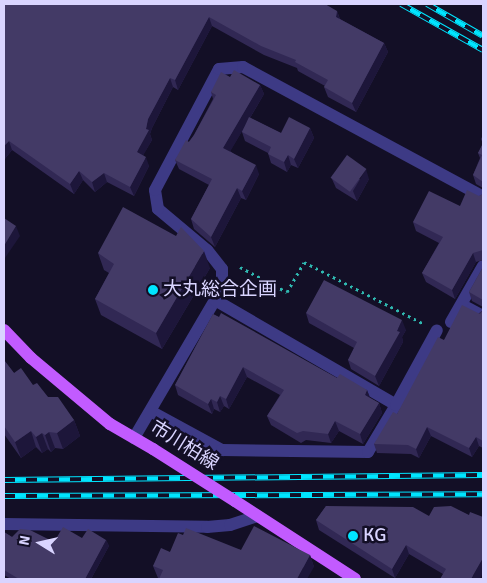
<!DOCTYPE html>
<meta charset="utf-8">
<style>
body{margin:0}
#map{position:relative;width:487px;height:583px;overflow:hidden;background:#130f26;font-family:Signika,"Noto Sans JP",sans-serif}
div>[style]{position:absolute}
.path>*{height:3px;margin-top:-1.5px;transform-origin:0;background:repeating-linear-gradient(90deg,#2fb8b0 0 2.5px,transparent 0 6.5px)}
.lane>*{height:11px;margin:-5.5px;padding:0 5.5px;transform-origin:5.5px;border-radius:5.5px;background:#3d3a85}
.street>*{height:12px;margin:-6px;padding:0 6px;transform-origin:6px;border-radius:6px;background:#3d3a85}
.primary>*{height:12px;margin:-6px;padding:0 6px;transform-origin:6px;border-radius:6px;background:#c25bff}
.rail>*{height:5.5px;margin-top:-2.75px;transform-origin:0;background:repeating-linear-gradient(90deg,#130f26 0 11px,#00e5ff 0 22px);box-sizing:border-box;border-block:1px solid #00e5ff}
.primary-bridge>*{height:12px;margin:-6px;padding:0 6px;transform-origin:6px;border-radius:6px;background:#c25bff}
.wall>*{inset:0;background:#312854}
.shaded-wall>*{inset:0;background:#1d163a}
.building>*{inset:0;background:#433a66;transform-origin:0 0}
.dots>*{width:14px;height:14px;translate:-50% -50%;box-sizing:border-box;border:2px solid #130f26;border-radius:50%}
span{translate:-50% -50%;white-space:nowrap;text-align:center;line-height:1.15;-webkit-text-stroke:5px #130f26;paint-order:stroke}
.poi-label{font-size:19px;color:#d9d4ff}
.left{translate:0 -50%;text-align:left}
.street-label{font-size:19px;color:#d9d4ff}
.frame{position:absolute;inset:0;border:5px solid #d9d4ff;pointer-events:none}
.north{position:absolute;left:15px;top:518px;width:50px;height:50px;-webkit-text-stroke:4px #130f26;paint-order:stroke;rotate:280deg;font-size:14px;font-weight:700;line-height:20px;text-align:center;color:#d9d4ff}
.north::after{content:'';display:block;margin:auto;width:18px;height:22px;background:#d9d4ff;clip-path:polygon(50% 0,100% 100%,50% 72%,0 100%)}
</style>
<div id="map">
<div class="path">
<div style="left:240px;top:267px;width:53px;rotate:28deg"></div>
<div style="left:287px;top:292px;width:34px;rotate:-60deg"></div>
<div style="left:304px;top:262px;width:133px;rotate:27.3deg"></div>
</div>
<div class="lane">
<div style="left:462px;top:304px;width:24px;rotate:28deg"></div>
</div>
<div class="street">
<div style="left:215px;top:300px;width:15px;rotate:-62deg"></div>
<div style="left:222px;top:287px;width:18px;rotate:-90deg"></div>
<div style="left:222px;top:269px;width:24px;rotate:-128deg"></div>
<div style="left:207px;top:250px;width:64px;rotate:-140.1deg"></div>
<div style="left:158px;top:209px;width:19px;rotate:-99deg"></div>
<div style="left:155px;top:190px;width:137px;rotate:-62.1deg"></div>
<div style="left:219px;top:69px;width:24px;rotate:-5deg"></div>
<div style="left:243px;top:67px;width:273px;rotate:28.4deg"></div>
<div style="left:451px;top:322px;width:64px;rotate:-60.3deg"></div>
<div style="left:152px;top:412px;width:80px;rotate:28.5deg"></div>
<div style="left:222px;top:450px;width:146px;rotate:0.8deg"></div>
<div style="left:368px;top:452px;width:55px;rotate:-59.2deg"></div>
<div style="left:134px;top:438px;width:160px;rotate:-59.6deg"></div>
<div style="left:215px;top:300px;width:209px;rotate:30.1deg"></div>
<div style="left:396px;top:405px;width:85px;rotate:-61.3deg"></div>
<div style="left:4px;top:524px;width:203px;rotate:0.8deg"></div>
<div style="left:207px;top:527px;width:23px;rotate:-5deg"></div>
<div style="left:230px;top:525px;width:29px;rotate:-18deg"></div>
</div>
<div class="primary">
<div style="left:4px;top:330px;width:39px;rotate:46deg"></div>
<div style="left:31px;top:358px;width:103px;rotate:39.9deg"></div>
<div style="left:110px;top:424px;width:50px;rotate:30.2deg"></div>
<div style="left:235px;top:501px;width:143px;rotate:33deg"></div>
</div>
<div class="rail">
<div style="left:401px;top:4px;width:94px;rotate:29.3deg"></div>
<div style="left:427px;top:4px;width:64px;rotate:29.7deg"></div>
<div style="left:4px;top:480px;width:479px;rotate:-0.6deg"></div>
<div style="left:4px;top:496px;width:479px;rotate:-0.2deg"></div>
</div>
<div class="primary-bridge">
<div style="left:153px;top:449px;width:97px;rotate:32.4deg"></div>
</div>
<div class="wall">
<div style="clip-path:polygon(4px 4px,337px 11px,340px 19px,384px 43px,388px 52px,356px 112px,328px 97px,324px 87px,325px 86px,298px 71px,297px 68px,264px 55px,212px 26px,178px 90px,173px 87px,152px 128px,150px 134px,152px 140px,143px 155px,149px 166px,134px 196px,107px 182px,95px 192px,83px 180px,74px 194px,12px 150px,4px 160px)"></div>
<div style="clip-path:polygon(230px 77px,260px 85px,264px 94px,250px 118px,281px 133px,310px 128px,314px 138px,298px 168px,291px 165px,287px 172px,271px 163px,268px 153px,245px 141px,242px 132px,242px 131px,230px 151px,259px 174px,246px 200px,241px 198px,215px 247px,194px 229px,191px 219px,209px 185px,179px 169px,175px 160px,194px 135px,213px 99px,211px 92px)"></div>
<div style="clip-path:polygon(483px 135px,483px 188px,476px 184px,473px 175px,480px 158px,478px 153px,483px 144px,481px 139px)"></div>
<div style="clip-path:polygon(332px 179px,369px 179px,357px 201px,336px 188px)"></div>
<div style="clip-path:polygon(483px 194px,483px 260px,476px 262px,455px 299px,426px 282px,422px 273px,439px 243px,416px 231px,413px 222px,460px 206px)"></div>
<div style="clip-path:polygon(98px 253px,210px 268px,162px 349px,101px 315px,95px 299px,109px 273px,104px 270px)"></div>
<div style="clip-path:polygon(483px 267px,483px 307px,472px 301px,469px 292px)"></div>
<div style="clip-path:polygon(483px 310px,483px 448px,479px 446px,472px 457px,431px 436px,419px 458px,411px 454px,377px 453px,374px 444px,397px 414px,444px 340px)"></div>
<div style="clip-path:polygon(306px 313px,406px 330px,402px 337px,403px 342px,379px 386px,351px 369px,348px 360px,354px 348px,309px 323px)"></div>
<div style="clip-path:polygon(213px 314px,337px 378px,367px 390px,370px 398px,379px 403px,382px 413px,363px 444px,339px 431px,331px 443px,306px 440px,301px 443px,271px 425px,267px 416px,280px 395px,247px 377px,229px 409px,224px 406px,220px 412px,214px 409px,212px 414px,178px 395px,175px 385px)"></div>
<div style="clip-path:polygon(4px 360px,14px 373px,48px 397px,74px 420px,80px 436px,63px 449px,55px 448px,51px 452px,48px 449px,42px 453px,36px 447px,21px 458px,4px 434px)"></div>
<div style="clip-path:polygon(326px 506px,480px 579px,443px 574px,409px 554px,395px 578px,319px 530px,316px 520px)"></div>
<div style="clip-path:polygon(4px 532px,12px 537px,54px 542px,82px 538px,106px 540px,109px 546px,91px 579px,11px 579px,4px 575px)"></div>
<div style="clip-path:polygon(183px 535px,241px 550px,310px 555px,314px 567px,160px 578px,158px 578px,153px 566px,170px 552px)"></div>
</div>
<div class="shaded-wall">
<div style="clip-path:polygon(337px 11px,340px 20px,336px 17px)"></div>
<div style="clip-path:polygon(209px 17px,212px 26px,178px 90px,175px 80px)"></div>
<div style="clip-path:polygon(384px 43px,388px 52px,356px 112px,352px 103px)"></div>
<div style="clip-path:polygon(170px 78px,173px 87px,152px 128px,150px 134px,152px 140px,140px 161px,137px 152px,146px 129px,148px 119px)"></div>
<div style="clip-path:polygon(260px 85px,264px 94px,227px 157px,223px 148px)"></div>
<div style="clip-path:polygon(310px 128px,314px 138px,298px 168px,294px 159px)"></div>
<div style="clip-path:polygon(9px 141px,12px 150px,4px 160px,4px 146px)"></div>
<div style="clip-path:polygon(288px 155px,291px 165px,287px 172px,284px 162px)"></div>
<div style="clip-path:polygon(146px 157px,149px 166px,134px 196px,130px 187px)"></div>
<div style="clip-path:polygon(256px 165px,259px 174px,246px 200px,242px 191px)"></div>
<div style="clip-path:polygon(366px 169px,369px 179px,357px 201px,353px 191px)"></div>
<div style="clip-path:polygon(79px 171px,83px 180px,74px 194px,70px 184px)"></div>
<div style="clip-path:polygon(104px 173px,107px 182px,95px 192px,92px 182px)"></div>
<div style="clip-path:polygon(237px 188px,241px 198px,215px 247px,211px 237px)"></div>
<div style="clip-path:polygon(16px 226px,20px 236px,5px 258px,4px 253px,4px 246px)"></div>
<div style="clip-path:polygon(204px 251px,210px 268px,162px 349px,156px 333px)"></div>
<div style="clip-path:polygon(473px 253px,476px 262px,455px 299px,452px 290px)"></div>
<div style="clip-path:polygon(402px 320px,406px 330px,402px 337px,403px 342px,379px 386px,375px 376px)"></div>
<div style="clip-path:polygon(243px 367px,247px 377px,229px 409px,226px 399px)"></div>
<div style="clip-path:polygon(367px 390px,371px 400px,365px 395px)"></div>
<div style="clip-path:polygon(220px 396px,224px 406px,220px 412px,217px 402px)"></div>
<div style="clip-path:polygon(211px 399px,214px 409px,212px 414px,208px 404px)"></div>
<div style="clip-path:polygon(379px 403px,382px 413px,363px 444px,360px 434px)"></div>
<div style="clip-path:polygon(74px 420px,80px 436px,63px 449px,57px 433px)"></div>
<div style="clip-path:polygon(335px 421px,339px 431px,331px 443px,328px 434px)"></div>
<div style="clip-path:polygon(427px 427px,431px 436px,419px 458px,416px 449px)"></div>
<div style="clip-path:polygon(31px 431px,36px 447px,21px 458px,15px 442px)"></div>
<div style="clip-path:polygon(49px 432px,55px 448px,51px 452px,45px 435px)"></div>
<div style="clip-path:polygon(42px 433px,48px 449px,42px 453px,36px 437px)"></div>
<div style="clip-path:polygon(476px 437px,479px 446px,472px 457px,469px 448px)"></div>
<div style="clip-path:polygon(106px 540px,109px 546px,91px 579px,85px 579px)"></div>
<div style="clip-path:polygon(406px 545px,409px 554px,395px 578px,392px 569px)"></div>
<div style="clip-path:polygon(310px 555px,314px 567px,307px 579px,297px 579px)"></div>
<div style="clip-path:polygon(483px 558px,483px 573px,480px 579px,471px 579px)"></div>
</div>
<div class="building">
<div style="clip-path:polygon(4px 4px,325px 4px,337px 11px,336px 17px,384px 43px,352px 103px,324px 87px,328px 80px,295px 62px,296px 60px,261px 46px,209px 17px,175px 80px,170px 78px,148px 119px,146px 129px,149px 130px,137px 152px,146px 157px,130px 187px,104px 173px,92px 182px,79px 171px,70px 184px,9px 141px,4px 146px)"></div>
<div style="clip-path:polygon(234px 70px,260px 85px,223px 148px,256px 165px,242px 191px,237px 188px,211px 237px,191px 219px,212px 179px,175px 160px,186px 140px,189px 142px,194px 135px,216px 95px,211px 92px,221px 72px,230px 77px)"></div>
<div style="clip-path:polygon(249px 117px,281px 133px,289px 117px,310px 128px,294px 159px,288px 155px,284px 162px,268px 154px,271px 147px,242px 132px)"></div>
<div style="clip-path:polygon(483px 143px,483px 182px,473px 175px,482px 155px,478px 153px)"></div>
<div style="left:347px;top:155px;width:24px;height:28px;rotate:36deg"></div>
<div style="clip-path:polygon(467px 190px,479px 196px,483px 194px,483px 250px,473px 253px,452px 290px,422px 273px,443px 237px,413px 222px,429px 191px,460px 206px)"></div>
<div style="clip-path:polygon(123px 207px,176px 236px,181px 227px,204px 251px,156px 333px,95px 299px,114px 264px,98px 253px)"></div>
<div style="clip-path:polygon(4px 218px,16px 226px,4px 246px)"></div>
<div style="clip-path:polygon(483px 267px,483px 300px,469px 292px)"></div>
<div style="clip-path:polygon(324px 280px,402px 320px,397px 331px,400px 332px,375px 376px,348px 360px,357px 342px,306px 313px)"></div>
<div style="clip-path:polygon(462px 305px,480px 314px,483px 310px,483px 441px,476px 437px,469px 448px,427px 427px,416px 449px,408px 445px,374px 444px,393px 412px,397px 414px,438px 337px,444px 340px)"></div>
<div style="clip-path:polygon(221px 313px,337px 378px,340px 374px,367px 390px,365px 395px,379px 403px,360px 434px,335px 421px,328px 434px,303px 431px,297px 433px,267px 416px,284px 390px,243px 367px,226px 399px,220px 396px,217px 402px,211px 399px,208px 404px,175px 385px,213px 314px,219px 317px)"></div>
<div style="clip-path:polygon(4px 360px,14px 373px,21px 368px,33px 385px,37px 383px,48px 397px,58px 397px,74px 420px,57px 433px,49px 432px,45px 435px,42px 433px,36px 437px,31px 431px,15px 442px,4px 426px)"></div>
<div style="clip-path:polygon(326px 506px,413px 507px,429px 516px,434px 507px,451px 506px,469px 515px,470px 512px,483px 517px,483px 558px,471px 579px,440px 579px,446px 569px,406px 545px,392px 569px,316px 520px)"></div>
<div style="clip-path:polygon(254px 526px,310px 555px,297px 579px,159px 579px,163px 570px,153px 566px,161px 548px,170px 552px,178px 533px,183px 535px,186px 528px,241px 550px)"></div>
<div style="clip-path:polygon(63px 527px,82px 538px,88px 529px,106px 540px,85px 579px,19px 579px,4px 570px,4px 532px,12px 537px,20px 529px,30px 530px,54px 542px)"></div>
</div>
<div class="dots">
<div style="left:153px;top:290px;background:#00e5ff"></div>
<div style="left:353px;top:536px;background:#00e5ff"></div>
</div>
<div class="poi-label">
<span class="left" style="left:163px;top:290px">大丸総合企画</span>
<span class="left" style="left:363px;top:536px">KG</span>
</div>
<div class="street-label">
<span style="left:184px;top:446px;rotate:32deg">市川柏線</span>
</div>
<div class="frame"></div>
<div class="north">N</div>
</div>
